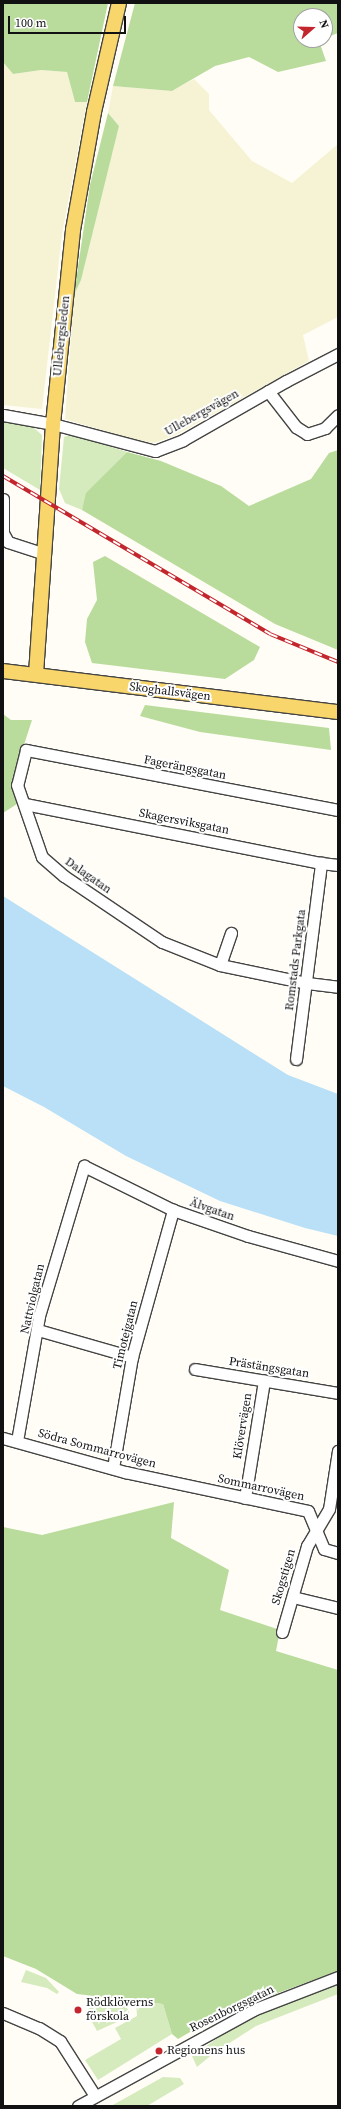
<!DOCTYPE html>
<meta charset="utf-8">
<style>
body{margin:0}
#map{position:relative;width:341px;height:2109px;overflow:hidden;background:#fffdf5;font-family:"Source Serif 4",serif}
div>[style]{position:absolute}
.farmland>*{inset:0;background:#f6f3d4}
.green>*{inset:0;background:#d5ebbd}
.forest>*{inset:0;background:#b9dc9c}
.water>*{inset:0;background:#b9e0f7}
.roads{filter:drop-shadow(1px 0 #444) drop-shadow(-1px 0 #444) drop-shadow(0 1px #444) drop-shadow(0 -1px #444)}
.minor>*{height:11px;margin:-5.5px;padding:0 5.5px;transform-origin:5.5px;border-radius:5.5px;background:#fff}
.major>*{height:14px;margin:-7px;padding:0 7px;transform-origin:7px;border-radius:7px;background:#f9d66b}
.rail>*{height:4px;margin-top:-2px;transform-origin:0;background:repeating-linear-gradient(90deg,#fff 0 8px,#c4262e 0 16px);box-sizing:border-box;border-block:1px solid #c4262e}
.dots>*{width:11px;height:11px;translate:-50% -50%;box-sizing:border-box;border:2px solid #fff;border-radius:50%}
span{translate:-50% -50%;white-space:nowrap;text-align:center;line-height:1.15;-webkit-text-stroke:4px #fff;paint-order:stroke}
.street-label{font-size:12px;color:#111}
.poi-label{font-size:12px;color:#111}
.left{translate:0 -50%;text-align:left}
.frame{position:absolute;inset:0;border:4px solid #111;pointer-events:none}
.north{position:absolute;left:293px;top:8px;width:40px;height:40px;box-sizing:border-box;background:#fff;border:1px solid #a0a0a0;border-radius:50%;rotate:70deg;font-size:11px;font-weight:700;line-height:16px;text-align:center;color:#111}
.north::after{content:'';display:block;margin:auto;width:14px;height:18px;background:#c4262e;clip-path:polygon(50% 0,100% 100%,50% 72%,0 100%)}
.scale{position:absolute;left:8px;top:16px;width:118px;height:18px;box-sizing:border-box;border:2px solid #111;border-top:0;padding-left:5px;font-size:12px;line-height:14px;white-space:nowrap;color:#111;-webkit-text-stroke:3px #fff;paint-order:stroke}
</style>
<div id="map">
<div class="farmland">
<div style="clip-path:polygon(3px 62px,13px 74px,41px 70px,67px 72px,75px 102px,87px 102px,62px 234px,42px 409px,3px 405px)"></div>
<div style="clip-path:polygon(194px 79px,209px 94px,209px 110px,252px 161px,292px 183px,338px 144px,338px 317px,303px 335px,309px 361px,176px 435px,154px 443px,131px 439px,65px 419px,74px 295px,81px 280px,119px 126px,108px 113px,113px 86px,172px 91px)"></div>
</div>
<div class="green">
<div style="clip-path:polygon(3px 422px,33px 427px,42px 435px,40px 490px,3px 468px)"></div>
<div style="clip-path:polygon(72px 434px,127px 452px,87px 493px,82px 510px,65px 503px,59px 489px,64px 437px)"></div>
<div style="clip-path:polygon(26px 1970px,46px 1978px,59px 1992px,57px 1994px,47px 1988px,21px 1982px)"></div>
<div style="clip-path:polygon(338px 1983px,338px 1994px,256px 2026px,214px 2053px,197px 2067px,192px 2056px,232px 2028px,261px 2012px)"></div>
<div style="clip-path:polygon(98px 2001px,125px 2004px,129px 2012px,128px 2017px,97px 2031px,86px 2011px)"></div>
<div style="clip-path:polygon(136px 2001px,163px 2004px,172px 2034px,98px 2080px,85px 2060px,121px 2039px,115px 2028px,137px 2016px)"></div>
<div style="clip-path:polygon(163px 2077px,180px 2078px,184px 2084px,147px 2106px,111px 2106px)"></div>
</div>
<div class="forest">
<div style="clip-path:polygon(3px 3px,108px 3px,87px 102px,75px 102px,67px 72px,41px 70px,13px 74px,3px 62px)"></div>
<div style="clip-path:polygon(135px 3px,338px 3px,338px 33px,325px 38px,325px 16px,301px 16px,301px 40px,321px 40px,319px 41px,326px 61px,278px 72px,249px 57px,215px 66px,172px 91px,113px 86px)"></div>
<div style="clip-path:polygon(108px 113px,119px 126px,81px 280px,74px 295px,90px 185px)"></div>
<div style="clip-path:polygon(338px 450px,338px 650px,275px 624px,82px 510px,86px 493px,127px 452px,161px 461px,221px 486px,249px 506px,311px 479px,329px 453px)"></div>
<div style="clip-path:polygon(105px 556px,260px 647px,254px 660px,225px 679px,92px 663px,85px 642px,87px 619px,97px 600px,93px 562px)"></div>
<div style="clip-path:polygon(145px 705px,329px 728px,331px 750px,200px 732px,140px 716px)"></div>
<div style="clip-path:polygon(3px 714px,11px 720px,32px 720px,11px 785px,17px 804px,3px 813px)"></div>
<div style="clip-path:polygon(174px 1502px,171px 1538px,229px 1570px,220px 1610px,280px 1630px,276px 1651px,338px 1670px,338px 1971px,223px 2013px,178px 2039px,172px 2034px,163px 2004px,77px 1994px,36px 1969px,3px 1956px,3px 1527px,42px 1535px)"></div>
</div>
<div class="water">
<div style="clip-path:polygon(3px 896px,288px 1075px,338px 1094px,338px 1236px,305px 1228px,220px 1201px,126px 1156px,44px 1107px,3px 1086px)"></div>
</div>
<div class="roads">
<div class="minor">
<div style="left:268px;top:391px;width:46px;rotate:52.1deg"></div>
<div style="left:296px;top:427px;width:13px;rotate:32deg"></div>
<div style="left:307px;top:434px;width:19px;rotate:-18deg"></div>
<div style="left:325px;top:428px;width:18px;rotate:-45deg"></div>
<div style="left:3px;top:415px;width:51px;rotate:10.2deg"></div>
<div style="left:53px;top:424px;width:106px;rotate:14.8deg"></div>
<div style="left:155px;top:451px;width:30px;rotate:-21deg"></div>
<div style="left:183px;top:440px;width:119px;rotate:-29.8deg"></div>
<div style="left:286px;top:381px;width:59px;rotate:-27.4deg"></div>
<div style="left:3px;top:499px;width:34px;rotate:90deg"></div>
<div style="left:3px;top:533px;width:10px;rotate:61deg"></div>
<div style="left:8px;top:542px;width:38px;rotate:18deg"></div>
<div style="left:25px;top:804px;width:302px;rotate:11.3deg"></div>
<div style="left:321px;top:863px;width:17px;rotate:7deg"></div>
<div style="left:338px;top:810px;width:318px;rotate:-169.1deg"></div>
<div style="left:26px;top:750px;width:36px;rotate:104deg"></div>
<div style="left:17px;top:785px;width:76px;rotate:70.9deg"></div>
<div style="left:42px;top:857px;width:29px;rotate:41deg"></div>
<div style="left:64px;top:876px;width:118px;rotate:34deg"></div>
<div style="left:162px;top:942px;width:62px;rotate:21.6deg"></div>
<div style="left:220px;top:965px;width:89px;rotate:11.7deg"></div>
<div style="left:307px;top:983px;width:31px;rotate:7deg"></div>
<div style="left:220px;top:965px;width:34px;rotate:-71deg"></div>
<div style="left:296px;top:1059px;width:198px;rotate:-82.7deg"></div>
<div style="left:38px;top:1330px;width:98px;rotate:16deg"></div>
<div style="left:195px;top:1369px;width:145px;rotate:9.5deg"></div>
<div style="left:3px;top:1438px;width:127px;rotate:15.6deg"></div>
<div style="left:125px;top:1472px;width:187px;rotate:12deg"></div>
<div style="left:308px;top:1511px;width:41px;rotate:67.2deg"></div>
<div style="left:324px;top:1549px;width:15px;rotate:16deg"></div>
<div style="left:17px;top:1441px;width:127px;rotate:-80deg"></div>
<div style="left:39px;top:1316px;width:157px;rotate:-73.3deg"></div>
<div style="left:84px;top:1166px;width:99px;rotate:26.3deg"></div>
<div style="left:173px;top:1210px;width:79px;rotate:19.1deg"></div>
<div style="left:248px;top:1236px;width:93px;rotate:15.5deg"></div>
<div style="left:113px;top:1468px;width:113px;rotate:-80.3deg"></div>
<div style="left:132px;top:1357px;width:153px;rotate:-74.4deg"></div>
<div style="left:245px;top:1498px;width:119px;rotate:-80.8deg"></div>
<div style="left:293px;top:1597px;width:46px;rotate:13.7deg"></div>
<div style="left:282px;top:1632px;width:90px;rotate:-73.8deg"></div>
<div style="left:307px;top:1546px;width:43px;rotate:-59.3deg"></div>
<div style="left:329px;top:1509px;width:59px;rotate:-81.2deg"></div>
<div style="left:3px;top:2013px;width:39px;rotate:23deg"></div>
<div style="left:39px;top:2028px;width:25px;rotate:32deg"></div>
<div style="left:60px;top:2041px;width:65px;rotate:57.5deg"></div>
<div style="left:78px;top:2106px;width:200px;rotate:-28.7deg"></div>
<div style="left:253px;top:2010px;width:91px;rotate:-21.2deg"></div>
</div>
<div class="major">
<div style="left:3px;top:671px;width:337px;rotate:7deg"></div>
<div style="left:36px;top:674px;width:251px;rotate:-86.1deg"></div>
<div style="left:53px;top:424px;width:195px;rotate:-84.1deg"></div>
<div style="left:73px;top:230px;width:120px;rotate:-79.9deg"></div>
<div style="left:94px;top:112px;width:112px;rotate:-77.1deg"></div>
</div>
</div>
<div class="rail">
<div style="left:3px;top:476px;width:310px;rotate:30.6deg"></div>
<div style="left:270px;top:634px;width:74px;rotate:22.4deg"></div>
</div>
<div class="dots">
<div style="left:78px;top:2010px;background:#c4262e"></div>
<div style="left:159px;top:2051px;background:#c4262e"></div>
</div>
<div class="street-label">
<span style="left:62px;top:336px;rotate:-84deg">Ullebergsleden</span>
<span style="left:202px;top:413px;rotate:-29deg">Ullebergsvägen</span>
<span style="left:170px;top:692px;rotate:7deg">Skoghallsvägen</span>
<span style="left:185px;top:768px;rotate:11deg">Fagerängsgatan</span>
<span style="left:184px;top:822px;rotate:11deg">Skagersviksgatan</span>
<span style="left:88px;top:876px;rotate:35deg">Dalagatan</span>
<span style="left:296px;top:960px;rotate:-83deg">Romstads Parkgata</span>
<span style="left:212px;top:1210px;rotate:19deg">Älvgatan</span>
<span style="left:33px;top:1299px;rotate:-77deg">Nattviolgatan</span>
<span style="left:126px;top:1335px;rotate:-76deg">Timotejgatan</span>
<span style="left:269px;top:1368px;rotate:9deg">Prästängsgatan</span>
<span style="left:243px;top:1426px;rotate:-81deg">Klövervägen</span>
<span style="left:97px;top:1449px;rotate:15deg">Södra Sommarrovägen</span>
<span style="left:261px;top:1488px;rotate:12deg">Sommarrovägen</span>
<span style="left:284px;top:1577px;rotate:-74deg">Skogstigen</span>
<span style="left:232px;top:2009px;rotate:-26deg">Rosenborgsgatan</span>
</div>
<div class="poi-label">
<span class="left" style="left:86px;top:2010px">Rödklöverns<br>förskola</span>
<span class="left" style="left:167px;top:2051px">Regionens hus</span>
</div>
<div class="frame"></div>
<div class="north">N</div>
<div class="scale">100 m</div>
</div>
